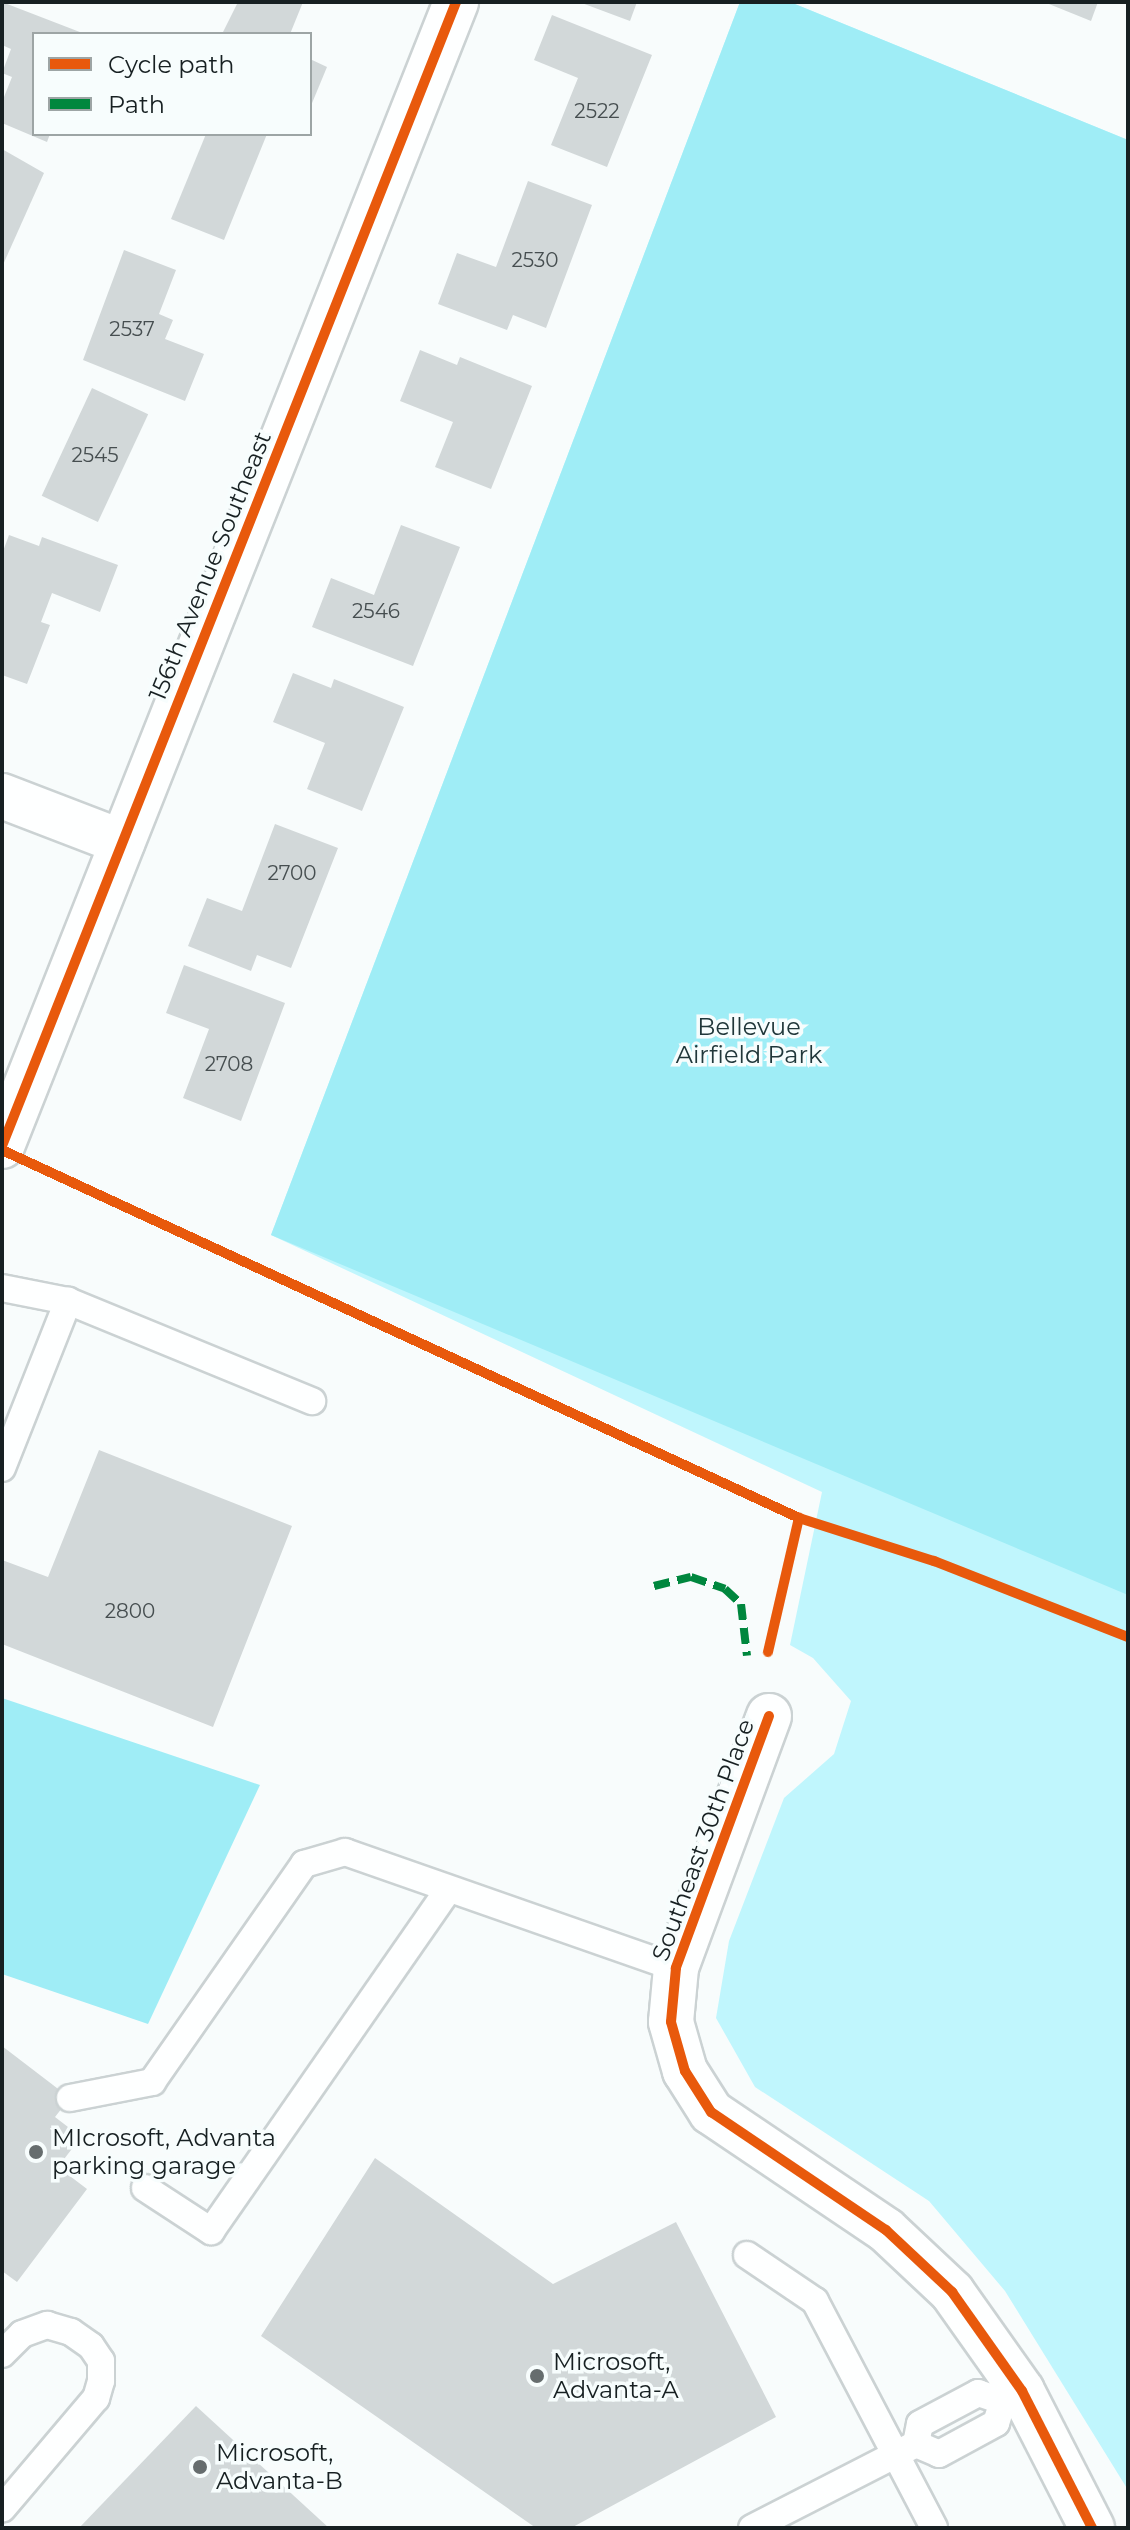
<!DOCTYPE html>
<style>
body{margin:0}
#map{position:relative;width:1130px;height:2530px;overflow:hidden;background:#f8fcfc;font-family:Montserrat,sans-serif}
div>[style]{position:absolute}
.green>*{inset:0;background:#c0f6fd}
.forest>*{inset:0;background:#9fedf6}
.building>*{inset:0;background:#d2d8d9;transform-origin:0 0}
.roads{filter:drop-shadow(2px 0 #cbd2d3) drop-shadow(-2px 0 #cbd2d3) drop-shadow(0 2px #cbd2d3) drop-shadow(0 -2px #cbd2d3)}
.service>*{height:26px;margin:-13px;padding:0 13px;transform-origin:13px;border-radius:13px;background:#feffff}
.minor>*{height:44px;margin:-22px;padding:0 22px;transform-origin:22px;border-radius:22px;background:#feffff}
.tertiary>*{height:44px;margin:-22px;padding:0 22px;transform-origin:22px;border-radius:22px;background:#feffff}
.quiet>*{height:8px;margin-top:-4px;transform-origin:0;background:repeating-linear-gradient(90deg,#00873e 0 16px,transparent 0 24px)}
.cycleway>*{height:10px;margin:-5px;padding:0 5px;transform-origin:5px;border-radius:5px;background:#e8590c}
.dots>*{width:22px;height:22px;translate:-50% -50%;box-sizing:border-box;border:4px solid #f7fdfd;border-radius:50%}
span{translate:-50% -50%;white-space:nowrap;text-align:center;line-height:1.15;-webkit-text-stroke:7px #f7fdfd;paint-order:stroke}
.number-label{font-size:20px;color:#464e50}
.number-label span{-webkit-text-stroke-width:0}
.street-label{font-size:24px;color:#172022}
.park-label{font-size:24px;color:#20373a}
.poi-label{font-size:24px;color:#172022}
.left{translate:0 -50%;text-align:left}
.frame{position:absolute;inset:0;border:4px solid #172022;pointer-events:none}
.legend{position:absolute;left:32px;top:32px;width:280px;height:104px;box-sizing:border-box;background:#f7fdfd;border:2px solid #9da5a5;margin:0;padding:10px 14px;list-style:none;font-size:24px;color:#172022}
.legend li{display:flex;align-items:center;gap:16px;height:40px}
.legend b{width:40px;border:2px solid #9da5a5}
</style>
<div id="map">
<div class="green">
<div style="clip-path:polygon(740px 2px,790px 2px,1128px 140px,1128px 2490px,1005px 2291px,929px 2201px,755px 2087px,716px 2018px,729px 1941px,784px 1798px,834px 1754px,851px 1701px,813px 1658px,790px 1645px,822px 1492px,271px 1235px)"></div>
</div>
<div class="forest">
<div style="clip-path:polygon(740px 2px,790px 2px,1128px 140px,1128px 1595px,271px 1235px)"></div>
<div style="clip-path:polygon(2px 1698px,260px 1785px,148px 2024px,2px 1974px)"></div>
</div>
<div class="building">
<div style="clip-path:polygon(2px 2px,85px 34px,34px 34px,34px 134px,50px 134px,47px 142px,2px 123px,2px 102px,12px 77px,2px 73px,11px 49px,2px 45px)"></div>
<div style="clip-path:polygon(238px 2px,303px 2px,290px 34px,222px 34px)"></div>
<div style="clip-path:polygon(579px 2px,637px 2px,630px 21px)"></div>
<div style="clip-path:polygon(1044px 2px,1098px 2px,1091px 21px)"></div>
<div style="clip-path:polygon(552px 15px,652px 55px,607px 167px,551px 145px,578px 78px,534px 60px)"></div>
<div style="clip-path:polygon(310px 59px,327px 67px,310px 108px)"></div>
<div style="clip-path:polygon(206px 134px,267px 134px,224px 240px,171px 219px)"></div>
<div style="clip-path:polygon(2px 149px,44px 173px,2px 267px)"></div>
<div style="clip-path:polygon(528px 181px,592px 205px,546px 328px,513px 315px,507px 330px,438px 304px,457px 253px,496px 267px)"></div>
<div style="clip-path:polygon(124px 250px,176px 270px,159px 314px,173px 320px,165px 339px,204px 354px,185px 401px,83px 360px)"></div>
<div style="clip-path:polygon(420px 350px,457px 365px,460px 357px,532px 386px,491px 489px,435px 467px,453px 422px,400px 401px)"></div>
<div style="left:92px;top:388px;width:62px;height:119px;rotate:25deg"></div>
<div style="clip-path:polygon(401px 525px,460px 547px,413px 666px,312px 627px,331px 578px,374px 595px)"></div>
<div style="clip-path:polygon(9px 535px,39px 546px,42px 537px,118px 565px,100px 612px,52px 593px,41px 622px,50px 625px,27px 684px,2px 675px,2px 554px)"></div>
<div style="clip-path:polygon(293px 673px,331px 688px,334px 679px,404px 707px,362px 811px,307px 789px,325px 743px,273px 722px)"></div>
<div style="clip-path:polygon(275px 824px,338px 848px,291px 968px,257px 955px,251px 971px,188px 946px,207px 898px,242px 911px)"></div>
<div style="clip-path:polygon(184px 965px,285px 1003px,241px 1121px,183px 1098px,209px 1029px,166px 1013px)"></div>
<div style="clip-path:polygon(99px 1450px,292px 1526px,213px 1727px,2px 1644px,2px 1560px,48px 1577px)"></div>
<div style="clip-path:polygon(2px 2046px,70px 2098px,55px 2117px,81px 2137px,58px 2167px,87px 2189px,17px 2282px,2px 2271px)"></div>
<div style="clip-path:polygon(375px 2158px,553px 2284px,676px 2222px,776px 2417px,571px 2528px,536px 2528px,261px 2336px)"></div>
<div style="clip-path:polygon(196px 2406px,329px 2528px,79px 2528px)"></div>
</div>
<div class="roads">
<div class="service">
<div style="left:2px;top:1288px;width:67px;rotate:11.1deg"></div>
<div style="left:68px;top:1301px;width:264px;rotate:22.3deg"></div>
<div style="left:2px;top:1468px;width:180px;rotate:-68.4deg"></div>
<div style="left:70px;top:2098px;width:84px;rotate:-11deg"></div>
<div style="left:152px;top:2082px;width:266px;rotate:-55.1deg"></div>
<div style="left:304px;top:1864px;width:43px;rotate:-16.3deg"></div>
<div style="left:345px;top:1852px;width:351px;rotate:19.3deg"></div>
<div style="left:145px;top:2188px;width:79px;rotate:33.1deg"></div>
<div style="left:211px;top:2231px;width:415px;rotate:-55.2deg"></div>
<div style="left:747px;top:2255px;width:82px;rotate:34.1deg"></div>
<div style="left:815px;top:2301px;width:256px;rotate:62.3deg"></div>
<div style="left:2px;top:2354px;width:28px;rotate:-45deg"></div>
<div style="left:22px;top:2334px;width:27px;rotate:-20deg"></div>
<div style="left:47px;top:2325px;width:25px;rotate:16deg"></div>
<div style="left:71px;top:2332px;width:24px;rotate:35deg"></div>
<div style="left:91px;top:2346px;width:18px;rotate:56deg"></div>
<div style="left:101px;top:2361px;width:20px;rotate:90deg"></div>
<div style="left:101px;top:2381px;width:18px;rotate:106deg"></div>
<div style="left:96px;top:2398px;width:145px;rotate:130.3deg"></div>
<div style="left:916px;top:2444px;width:25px;rotate:23deg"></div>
<div style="left:939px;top:2454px;width:65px;rotate:-28.5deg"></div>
<div style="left:996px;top:2423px;width:23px;rotate:-72deg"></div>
<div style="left:1003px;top:2401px;width:16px;rotate:-27deg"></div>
<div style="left:752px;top:2528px;width:184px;rotate:-27.1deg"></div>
<div style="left:916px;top:2444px;width:20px;rotate:-79deg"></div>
<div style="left:920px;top:2424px;width:66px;rotate:-28.1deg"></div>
<div style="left:978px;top:2393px;width:26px;rotate:18deg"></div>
</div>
<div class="minor">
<div style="left:2px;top:796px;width:129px;rotate:21deg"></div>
<div style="left:769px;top:1716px;width:269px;rotate:110.3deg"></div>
<div style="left:676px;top:1968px;width:54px;rotate:95.3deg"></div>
<div style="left:671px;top:2022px;width:51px;rotate:74.1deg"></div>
<div style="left:685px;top:2071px;width:49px;rotate:57.6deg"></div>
<div style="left:711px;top:2112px;width:211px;rotate:34deg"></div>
<div style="left:886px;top:2230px;width:91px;rotate:43.2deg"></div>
<div style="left:952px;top:2292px;width:121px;rotate:54.7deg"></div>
<div style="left:1022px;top:2391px;width:154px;rotate:62.9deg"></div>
</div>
<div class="tertiary">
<div style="left:2px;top:1146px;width:1231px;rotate:-68.35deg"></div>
</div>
</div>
<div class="quiet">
<div style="left:654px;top:1586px;width:38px;rotate:-14deg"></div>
<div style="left:691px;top:1577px;width:36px;rotate:19deg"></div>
<div style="left:725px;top:1589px;width:22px;rotate:43deg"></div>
<div style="left:741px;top:1604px;width:52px;rotate:83.4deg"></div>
</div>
<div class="cycleway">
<div style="left:2px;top:1146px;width:1231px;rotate:-68.35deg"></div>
<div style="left:2px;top:1150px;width:878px;rotate:24.78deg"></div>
<div style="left:799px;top:1518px;width:142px;rotate:17.7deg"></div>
<div style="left:934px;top:1561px;width:208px;rotate:21.4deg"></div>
<div style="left:768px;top:1652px;width:138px;rotate:-77deg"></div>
<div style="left:769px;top:1716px;width:269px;rotate:110.3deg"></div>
<div style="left:676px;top:1968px;width:54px;rotate:95.3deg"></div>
<div style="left:671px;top:2022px;width:51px;rotate:74.1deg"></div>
<div style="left:685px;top:2071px;width:49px;rotate:57.6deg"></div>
<div style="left:711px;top:2112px;width:211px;rotate:34deg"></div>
<div style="left:886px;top:2230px;width:91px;rotate:43.2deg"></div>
<div style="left:952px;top:2292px;width:121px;rotate:54.7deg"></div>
<div style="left:1022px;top:2391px;width:154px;rotate:62.9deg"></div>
</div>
<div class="dots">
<div style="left:36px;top:2152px;background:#666d6e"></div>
<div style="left:537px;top:2376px;background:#666d6e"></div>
<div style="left:200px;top:2467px;background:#666d6e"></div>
</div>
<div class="number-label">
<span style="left:597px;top:111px">2522</span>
<span style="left:535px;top:260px">2530</span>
<span style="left:132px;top:329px">2537</span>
<span style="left:95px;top:455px">2545</span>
<span style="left:376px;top:611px">2546</span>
<span style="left:292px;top:873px">2700</span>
<span style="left:229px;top:1064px">2708</span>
<span style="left:130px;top:1611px">2800</span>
</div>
<div class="street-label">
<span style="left:210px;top:566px;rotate:-68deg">156th Avenue Southeast</span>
<span style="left:703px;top:1840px;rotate:-70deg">Southeast 30th Place</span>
</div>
<div class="park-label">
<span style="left:749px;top:1041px">Bellevue<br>Airfield Park</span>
</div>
<div class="poi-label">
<span class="left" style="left:52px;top:2152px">MIcrosoft, Advanta<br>parking garage</span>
<span class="left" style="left:553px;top:2376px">Microsoft,<br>Advanta-A</span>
<span class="left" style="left:216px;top:2467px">Microsoft,<br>Advanta-B</span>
</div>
<div class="frame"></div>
<ul class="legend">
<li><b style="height:10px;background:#e8590c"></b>Cycle path</li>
<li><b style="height:10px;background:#00873e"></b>Path</li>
</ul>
</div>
